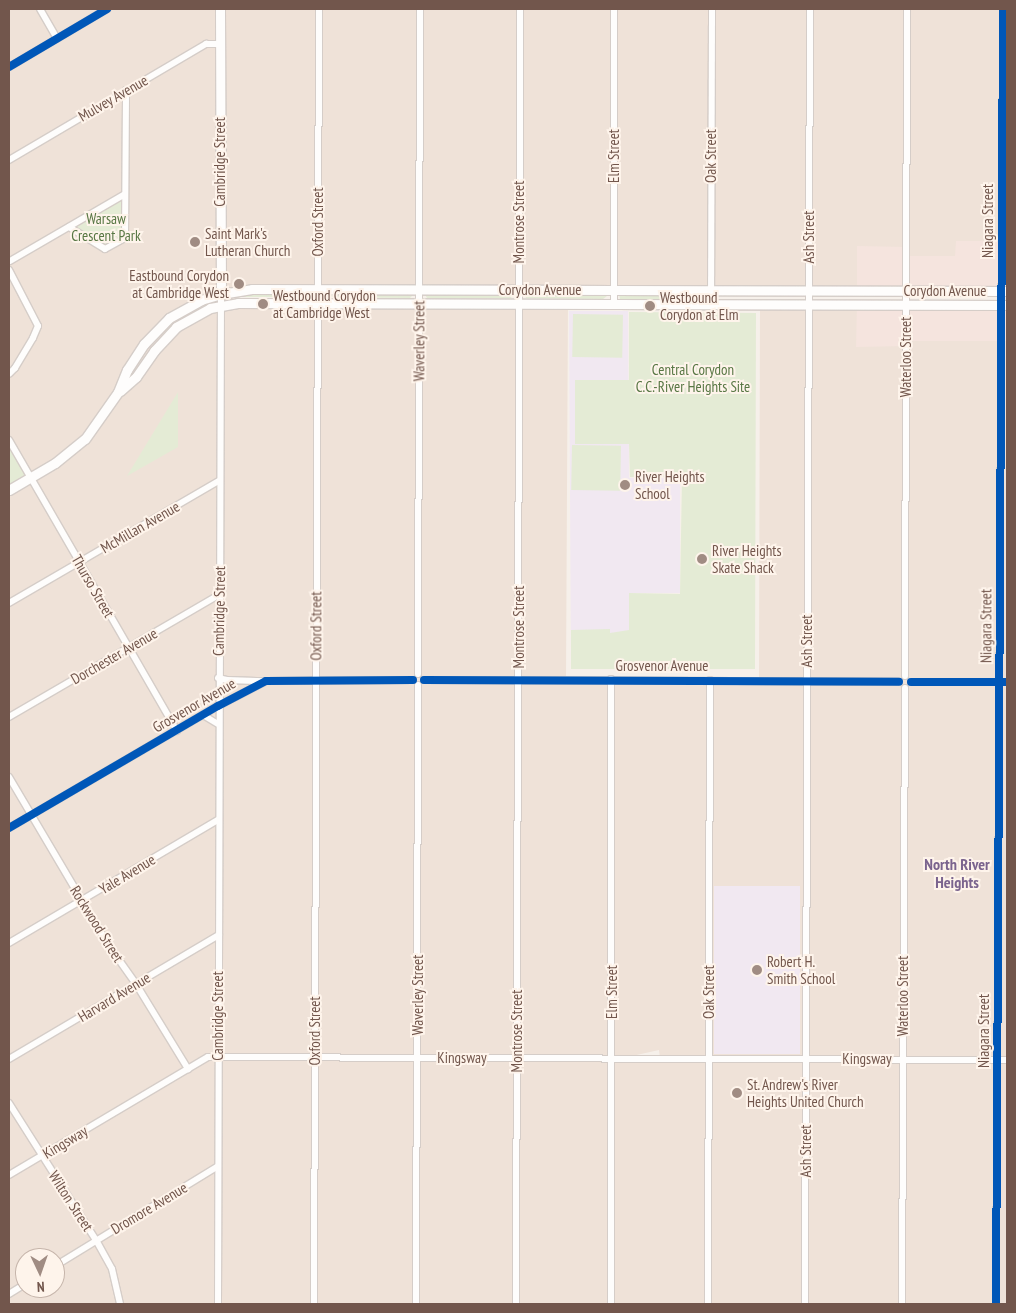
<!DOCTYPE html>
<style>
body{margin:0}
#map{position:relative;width:1016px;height:1313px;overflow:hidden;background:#f6f0ea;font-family:"PT Sans Narrow",sans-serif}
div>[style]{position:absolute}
.residential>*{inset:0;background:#efe2d8}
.commercial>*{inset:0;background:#f5e4de}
.education>*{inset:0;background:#f1e8f1;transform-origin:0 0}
.green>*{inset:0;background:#e4ebd5;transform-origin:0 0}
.roads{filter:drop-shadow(1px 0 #d5cdc8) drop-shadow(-1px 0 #d5cdc8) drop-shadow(0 1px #d5cdc8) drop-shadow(0 -1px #d5cdc8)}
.street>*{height:6px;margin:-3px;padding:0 3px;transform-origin:3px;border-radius:3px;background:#fefdfc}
.secondary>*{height:9px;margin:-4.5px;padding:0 4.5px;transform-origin:4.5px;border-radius:4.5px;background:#fefdfc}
.cycleway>*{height:8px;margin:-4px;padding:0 4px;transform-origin:4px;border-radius:4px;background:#0057b8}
.dots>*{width:14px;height:14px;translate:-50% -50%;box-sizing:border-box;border:2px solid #fef4eb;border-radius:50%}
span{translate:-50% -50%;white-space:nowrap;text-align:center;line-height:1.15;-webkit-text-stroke:4px #fef4eb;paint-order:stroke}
.street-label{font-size:15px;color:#72564c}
.park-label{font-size:15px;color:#587744}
.poi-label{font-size:15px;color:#72564c}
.left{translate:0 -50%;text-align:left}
.right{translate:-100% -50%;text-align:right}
.neighbourhood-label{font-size:16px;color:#7b648e;font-weight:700}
.frame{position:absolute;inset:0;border:10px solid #72564c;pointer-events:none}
.north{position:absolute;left:15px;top:1248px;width:50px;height:50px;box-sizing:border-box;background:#fef4eb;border:1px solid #c6b5ab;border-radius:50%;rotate:177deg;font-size:14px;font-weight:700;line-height:20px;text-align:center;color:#72564c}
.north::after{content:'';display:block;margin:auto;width:18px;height:22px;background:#a08c83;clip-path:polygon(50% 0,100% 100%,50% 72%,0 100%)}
</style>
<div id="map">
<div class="residential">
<div style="clip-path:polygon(evenodd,9px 9px,1007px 9px,1007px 241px,956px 241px,956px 256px,857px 290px,221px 294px,228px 305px,568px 303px,566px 679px,759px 680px,760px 304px,1007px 305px,1007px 1304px,9px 1304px,9px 9px,659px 1050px,660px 1058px,623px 1058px,659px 1050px,9px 9px,25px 1258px,55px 1258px,55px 1288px,25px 1288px,25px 1258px)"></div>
</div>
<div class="commercial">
<div style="clip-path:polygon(956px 241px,1007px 241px,1007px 291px,857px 290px,857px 246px,906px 247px,906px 256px,955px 256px)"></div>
<div style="clip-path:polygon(857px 304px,1007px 305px,1007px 341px,906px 341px,906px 346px,856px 347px)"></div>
</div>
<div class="education">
<div style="clip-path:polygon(569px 311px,628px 311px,629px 478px,680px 478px,680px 593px,629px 593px,630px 630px,571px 669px)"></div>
<div style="left:714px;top:886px;width:86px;height:168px"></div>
</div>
<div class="green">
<div style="clip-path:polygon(125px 194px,125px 238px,105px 249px,69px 227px)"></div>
<div style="clip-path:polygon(265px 292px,309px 292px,311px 294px,307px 297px,232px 297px)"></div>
<div style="clip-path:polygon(322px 293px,412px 293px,413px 295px,410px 298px,324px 297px)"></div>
<div style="clip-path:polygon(424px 293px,512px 293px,513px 295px,511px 298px,427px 298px)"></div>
<div style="clip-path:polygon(524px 293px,607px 294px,607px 296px,603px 299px,526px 298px)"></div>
<div style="clip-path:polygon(619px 294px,704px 294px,705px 296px,702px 299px,620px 299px)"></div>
<div style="clip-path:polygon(629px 312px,756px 313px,755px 669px,571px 669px,571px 630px,610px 629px,610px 633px,629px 630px,629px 593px,680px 594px,682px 477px,630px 477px,629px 444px,575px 444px,575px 380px,629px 380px)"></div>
<div style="left:573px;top:314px;width:50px;height:43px;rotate:1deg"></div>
<div style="clip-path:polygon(178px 392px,178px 447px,127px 476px)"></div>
<div style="clip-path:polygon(9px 440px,30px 478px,9px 490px)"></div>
<div style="left:572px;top:445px;width:49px;height:45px;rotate:1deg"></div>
</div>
<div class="roads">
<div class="street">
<div style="left:40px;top:9px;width:34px;rotate:60deg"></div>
<div style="left:9px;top:67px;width:114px;rotate:-30.6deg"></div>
<div style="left:9px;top:160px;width:229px;rotate:-30.5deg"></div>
<div style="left:206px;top:44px;width:14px"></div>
<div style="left:69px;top:227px;width:42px;rotate:31.4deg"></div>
<div style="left:105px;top:249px;width:23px;rotate:-29deg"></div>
<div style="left:125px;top:238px;width:148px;rotate:-89.6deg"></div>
<div style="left:10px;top:261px;width:133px;rotate:-30.2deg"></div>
<div style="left:9px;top:270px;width:63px;rotate:62.6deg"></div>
<div style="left:38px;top:326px;width:13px;rotate:113deg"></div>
<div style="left:33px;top:338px;width:35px;rotate:121deg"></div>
<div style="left:15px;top:368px;width:8px;rotate:135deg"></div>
<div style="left:614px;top:303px;width:294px;rotate:-90deg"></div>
<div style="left:711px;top:303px;width:294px;rotate:-89.8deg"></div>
<div style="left:9px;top:440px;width:336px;rotate:60deg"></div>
<div style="left:9px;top:603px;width:243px;rotate:-30.2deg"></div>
<div style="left:418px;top:674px;width:665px;rotate:-89.83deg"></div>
<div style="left:905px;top:676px;width:667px;rotate:-89.83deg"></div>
<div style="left:218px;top:678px;width:9px;rotate:13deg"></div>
<div style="left:227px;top:680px;width:37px;rotate:2deg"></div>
<div style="left:424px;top:680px;width:475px;rotate:0.2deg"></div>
<div style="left:911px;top:682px;width:96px"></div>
<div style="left:203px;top:715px;width:17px;rotate:31deg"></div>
<div style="left:9px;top:717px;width:243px;rotate:-30.2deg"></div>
<div style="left:9px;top:777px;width:193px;rotate:59.4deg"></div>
<div style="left:107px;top:943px;width:50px;rotate:54.7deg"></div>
<div style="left:136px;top:984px;width:100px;rotate:58.5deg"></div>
<div style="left:9px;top:828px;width:242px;rotate:-30.3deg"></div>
<div style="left:218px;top:706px;width:54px;rotate:-27.5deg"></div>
<div style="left:266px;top:681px;width:147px;rotate:-0.4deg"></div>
<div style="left:9px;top:943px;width:243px;rotate:-30.5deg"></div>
<div style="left:9px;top:1059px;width:244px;rotate:-30.6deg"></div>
<div style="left:9px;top:1103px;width:162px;rotate:57.6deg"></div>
<div style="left:96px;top:1240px;width:33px;rotate:61deg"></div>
<div style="left:112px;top:1269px;width:36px;rotate:77deg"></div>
<div style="left:9px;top:1175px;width:231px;rotate:-30.7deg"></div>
<div style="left:208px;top:1057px;width:799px;rotate:0.22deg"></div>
<div style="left:55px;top:1266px;width:191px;rotate:-31.5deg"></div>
<div style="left:9px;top:1294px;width:19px;rotate:-32deg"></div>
<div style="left:218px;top:1304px;width:1010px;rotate:-89.83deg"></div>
<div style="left:314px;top:1304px;width:1295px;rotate:-89.78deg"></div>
<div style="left:416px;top:1304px;width:619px;rotate:-89.81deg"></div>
<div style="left:516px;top:1304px;width:1295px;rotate:-89.82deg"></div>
<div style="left:611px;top:1304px;width:625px;rotate:-90deg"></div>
<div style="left:708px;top:1304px;width:624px;rotate:-89.82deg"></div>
<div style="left:805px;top:1304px;width:1295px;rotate:-89.78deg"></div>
<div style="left:902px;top:1304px;width:616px;rotate:-89.72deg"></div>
<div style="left:996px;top:1304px;width:1295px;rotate:-89.69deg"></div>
</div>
<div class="secondary">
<div style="left:220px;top:9px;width:285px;rotate:89.8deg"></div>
<div style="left:120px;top:391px;width:21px;rotate:-41deg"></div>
<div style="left:136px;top:377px;width:32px;rotate:-55deg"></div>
<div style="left:154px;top:351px;width:33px;rotate:-47deg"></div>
<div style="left:176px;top:327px;width:39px;rotate:-29deg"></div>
<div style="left:210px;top:308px;width:28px;rotate:-10deg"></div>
<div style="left:238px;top:303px;width:769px;rotate:0.15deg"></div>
<div style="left:9px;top:490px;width:53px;rotate:-30.4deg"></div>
<div style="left:55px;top:463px;width:38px;rotate:-39deg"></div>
<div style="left:85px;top:439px;width:57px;rotate:-54.9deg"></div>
<div style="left:118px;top:392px;width:24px;rotate:-68deg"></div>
<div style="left:127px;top:370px;width:31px;rotate:-57deg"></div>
<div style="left:144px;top:344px;width:36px;rotate:-46deg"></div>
<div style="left:169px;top:318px;width:37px;rotate:-29deg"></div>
<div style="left:201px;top:300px;width:21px;rotate:-17deg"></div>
<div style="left:221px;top:294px;width:31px;rotate:-9deg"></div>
<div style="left:252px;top:289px;width:755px;rotate:0.15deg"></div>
</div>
</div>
<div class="cycleway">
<div style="left:9px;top:67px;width:114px;rotate:-30.6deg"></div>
<div style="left:424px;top:680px;width:475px;rotate:0.2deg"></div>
<div style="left:911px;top:682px;width:96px"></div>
<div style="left:9px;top:828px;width:242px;rotate:-30.3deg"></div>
<div style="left:218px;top:706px;width:54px;rotate:-27.5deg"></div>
<div style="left:266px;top:681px;width:147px;rotate:-0.4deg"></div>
<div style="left:996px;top:1304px;width:1295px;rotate:-89.69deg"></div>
</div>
<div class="dots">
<div style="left:195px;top:242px;background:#a08c83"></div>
<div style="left:239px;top:284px;background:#a08c83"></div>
<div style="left:263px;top:304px;background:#a08c83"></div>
<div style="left:650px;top:306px;background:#a08c83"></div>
<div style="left:625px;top:485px;background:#a08c83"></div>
<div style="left:702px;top:559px;background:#a08c83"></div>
<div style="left:757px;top:970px;background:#a08c83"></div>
<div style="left:737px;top:1093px;background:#a08c83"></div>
</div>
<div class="street-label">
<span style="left:113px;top:98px;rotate:-30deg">Mulvey Avenue</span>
<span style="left:614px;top:156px;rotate:-90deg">Elm Street</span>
<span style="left:711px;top:156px;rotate:-90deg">Oak Street</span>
<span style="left:220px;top:162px;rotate:-90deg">Cambridge Street</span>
<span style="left:988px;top:221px;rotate:-90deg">Niagara Street</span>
<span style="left:318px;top:222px;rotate:-90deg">Oxford Street</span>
<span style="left:519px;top:222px;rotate:-90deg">Montrose Street</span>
<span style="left:809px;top:237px;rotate:-90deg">Ash Street</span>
<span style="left:540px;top:290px">Corydon Avenue</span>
<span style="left:945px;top:291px">Corydon Avenue</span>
<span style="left:419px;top:341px;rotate:-90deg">Waverley Street</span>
<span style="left:906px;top:357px;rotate:-90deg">Waterloo Street</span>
<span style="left:140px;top:527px;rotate:-30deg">McMillan Avenue</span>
<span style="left:93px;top:586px;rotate:60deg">Thurso Street</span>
<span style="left:219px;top:611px;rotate:-89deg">Cambridge Street</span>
<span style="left:316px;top:626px;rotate:-90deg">Oxford Street</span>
<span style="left:986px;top:626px;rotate:-90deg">Niagara Street</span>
<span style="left:519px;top:627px;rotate:-90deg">Montrose Street</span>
<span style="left:807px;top:641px;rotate:-90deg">Ash Street</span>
<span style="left:114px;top:656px;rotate:-30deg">Dorchester Avenue</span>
<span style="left:662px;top:666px">Grosvenor Avenue</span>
<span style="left:194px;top:705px;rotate:-30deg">Grosvenor Avenue</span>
<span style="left:127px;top:874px;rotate:-31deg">Yale Avenue</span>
<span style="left:97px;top:924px;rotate:58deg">Rockwood Street</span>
<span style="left:612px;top:992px;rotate:-90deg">Elm Street</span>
<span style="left:709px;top:992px;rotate:-90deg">Oak Street</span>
<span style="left:418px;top:995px;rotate:-90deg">Waverley Street</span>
<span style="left:903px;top:996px;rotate:-90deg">Waterloo Street</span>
<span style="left:114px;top:997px;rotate:-31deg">Harvard Avenue</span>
<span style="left:218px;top:1016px;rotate:-90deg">Cambridge Street</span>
<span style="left:315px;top:1031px;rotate:-90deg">Oxford Street</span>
<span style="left:517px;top:1031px;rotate:-90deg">Montrose Street</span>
<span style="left:984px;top:1031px;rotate:-90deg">Niagara Street</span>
<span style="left:462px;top:1058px">Kingsway</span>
<span style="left:867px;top:1059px">Kingsway</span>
<span style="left:65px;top:1142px;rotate:-31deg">Kingsway</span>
<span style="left:806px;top:1151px;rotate:-90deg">Ash Street</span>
<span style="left:71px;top:1201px;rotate:57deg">Wilton Street</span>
<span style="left:149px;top:1208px;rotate:-31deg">Dromore Avenue</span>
</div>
<div class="park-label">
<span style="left:106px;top:227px">Warsaw<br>Crescent Park</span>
<span style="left:693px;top:378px">Central Corydon<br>C.C.-River Heights Site</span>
</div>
<div class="poi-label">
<span class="left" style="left:205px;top:242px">Saint Mark's<br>Lutheran Church</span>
<span class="right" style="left:229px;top:284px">Eastbound Corydon<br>at Cambridge West</span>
<span class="left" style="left:273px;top:304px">Westbound Corydon<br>at Cambridge West</span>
<span class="left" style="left:660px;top:306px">Westbound<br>Corydon at Elm</span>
<span class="left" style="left:635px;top:485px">River Heights<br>School</span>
<span class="left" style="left:712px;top:559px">River Heights<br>Skate Shack</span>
<span class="left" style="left:767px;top:970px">Robert H.<br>Smith School</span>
<span class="left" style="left:747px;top:1093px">St. Andrew's River<br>Heights United Church</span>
</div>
<div class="neighbourhood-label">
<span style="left:957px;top:873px">North River<br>Heights</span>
</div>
<div class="frame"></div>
<div class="north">N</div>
</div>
